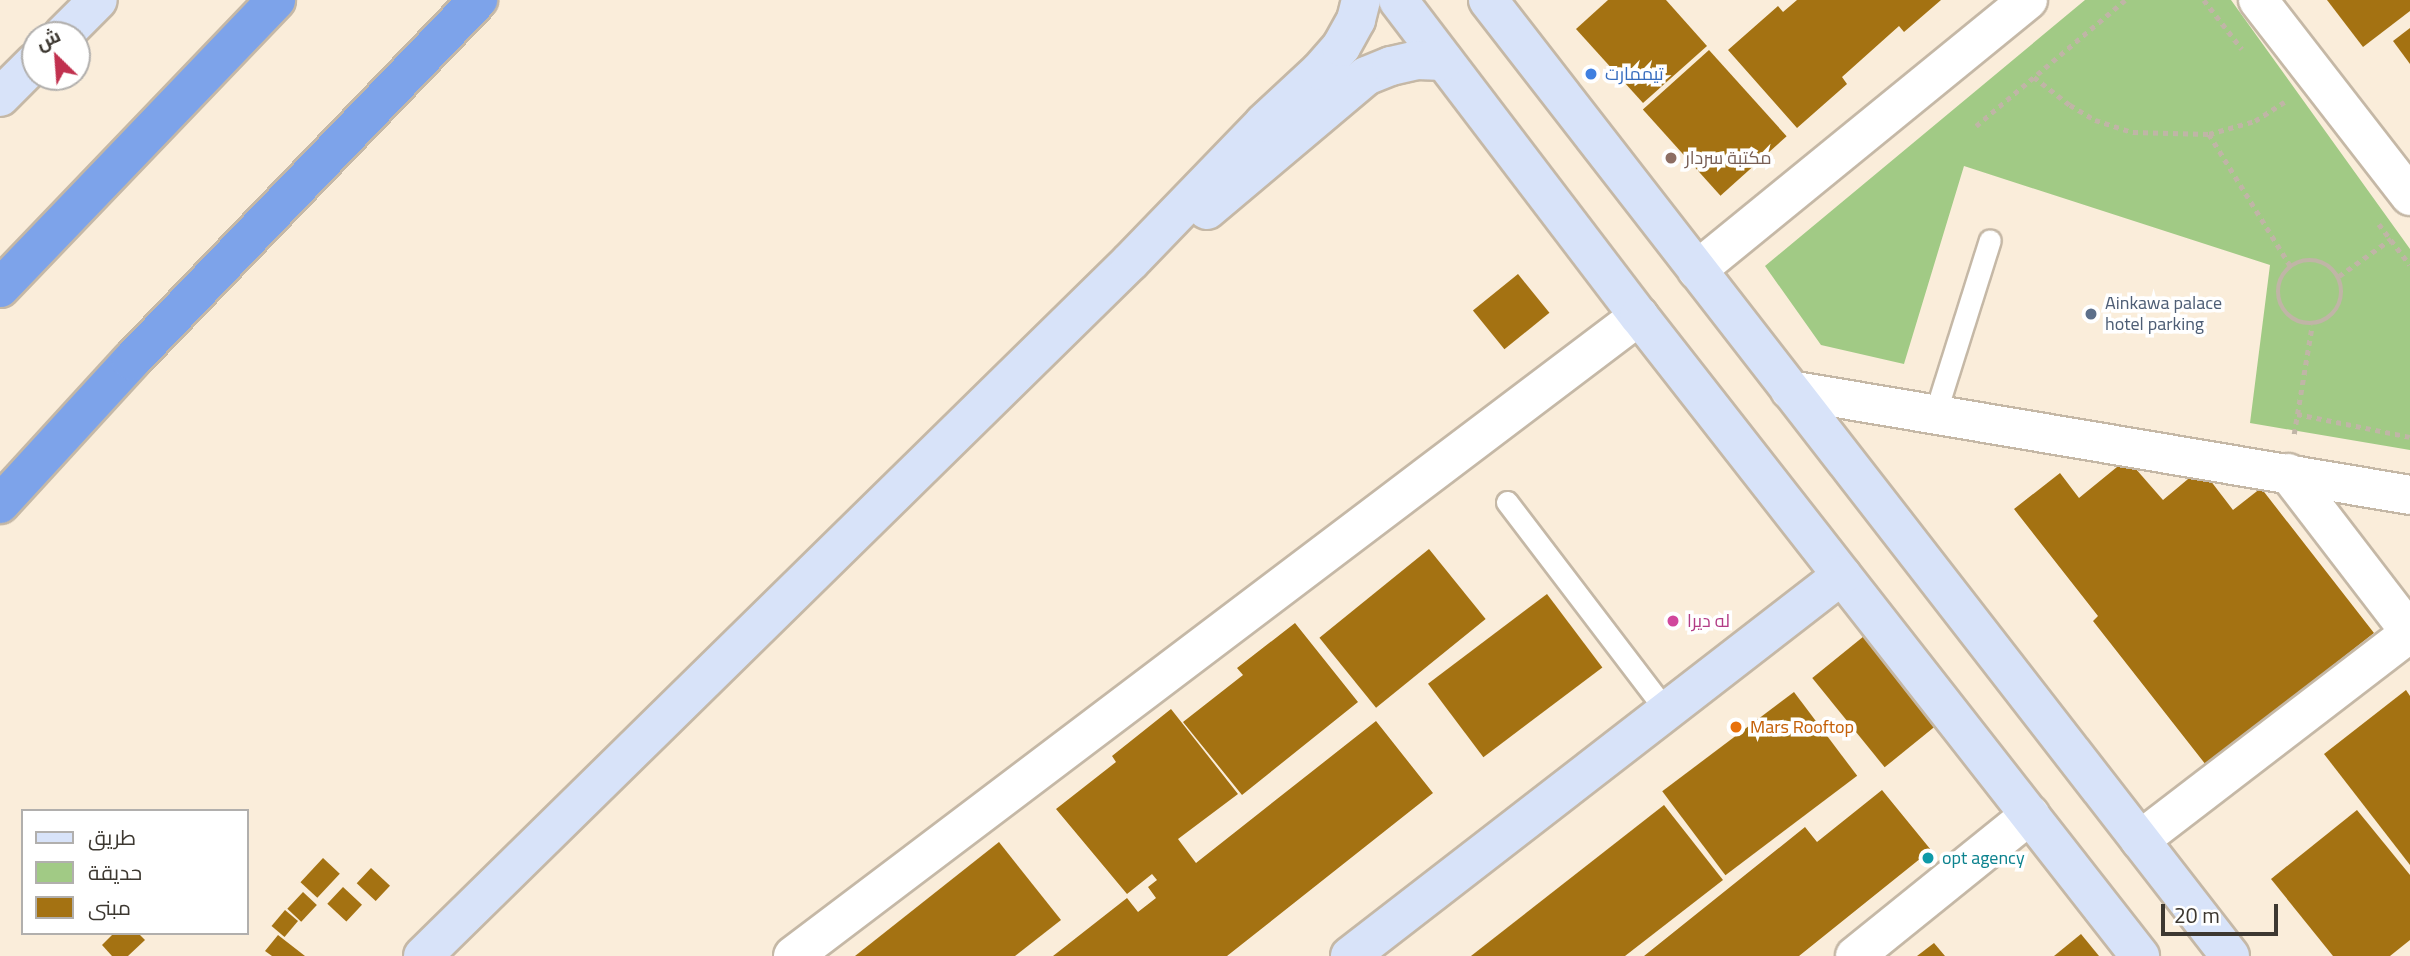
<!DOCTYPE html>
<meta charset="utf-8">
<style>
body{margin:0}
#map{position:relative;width:2410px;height:956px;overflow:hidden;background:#faedda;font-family:Georgia,Cairo,serif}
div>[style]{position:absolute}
.green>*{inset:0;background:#a1ca85}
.building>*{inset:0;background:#a47212;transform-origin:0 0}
.path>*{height:4.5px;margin-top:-2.25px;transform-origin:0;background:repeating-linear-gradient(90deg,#c0b5a6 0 5px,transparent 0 10px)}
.path>.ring{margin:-2.25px;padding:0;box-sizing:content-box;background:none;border:4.5px solid #c0b5a6;border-radius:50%}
.roads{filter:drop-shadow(2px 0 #c5b8a6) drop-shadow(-2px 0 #c5b8a6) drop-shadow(0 2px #c5b8a6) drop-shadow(0 -2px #c5b8a6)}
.lane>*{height:21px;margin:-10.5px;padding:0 10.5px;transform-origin:10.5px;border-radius:10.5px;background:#fff}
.street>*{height:38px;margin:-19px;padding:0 19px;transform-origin:19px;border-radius:19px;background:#fff}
.secondary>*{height:38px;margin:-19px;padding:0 19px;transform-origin:19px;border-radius:19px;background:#d8e3f9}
.highway>*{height:38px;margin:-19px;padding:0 19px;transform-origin:19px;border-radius:19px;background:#7da3ea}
.dots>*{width:19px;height:19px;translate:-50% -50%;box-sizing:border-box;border:4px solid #fff;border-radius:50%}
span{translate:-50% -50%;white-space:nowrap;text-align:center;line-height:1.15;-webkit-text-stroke:7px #fff;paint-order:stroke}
.shop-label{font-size:18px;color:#366cbe}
.left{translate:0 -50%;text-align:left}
.education-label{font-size:18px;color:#785e54}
.service-label{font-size:18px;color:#4e5e75}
.hotel-label{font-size:18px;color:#b23c85}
.food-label{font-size:18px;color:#c56008}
.culture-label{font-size:18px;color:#0d838f}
.legend{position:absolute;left:21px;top:809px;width:228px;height:126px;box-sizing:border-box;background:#fff;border:2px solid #b1afad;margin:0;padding:9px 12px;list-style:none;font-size:21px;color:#3d3831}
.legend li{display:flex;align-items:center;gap:14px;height:35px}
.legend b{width:35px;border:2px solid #b1afad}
.north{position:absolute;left:21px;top:21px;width:70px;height:70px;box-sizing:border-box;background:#fff;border:2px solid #b1afad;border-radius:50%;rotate:335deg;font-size:19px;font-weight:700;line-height:28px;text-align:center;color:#3d3831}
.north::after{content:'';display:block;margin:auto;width:24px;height:32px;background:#c1314f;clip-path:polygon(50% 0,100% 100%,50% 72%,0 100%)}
.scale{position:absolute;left:2161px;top:904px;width:117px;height:32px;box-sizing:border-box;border:4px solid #3d3831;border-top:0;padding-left:9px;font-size:21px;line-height:24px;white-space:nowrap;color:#3d3831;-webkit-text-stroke:5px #fff;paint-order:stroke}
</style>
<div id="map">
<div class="green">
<div style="clip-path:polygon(2085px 0,2231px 0,2410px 249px,2410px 450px,2250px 423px,2270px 265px,1964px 166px,1904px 364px,1821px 345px,1765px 266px)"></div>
</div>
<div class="building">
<div style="clip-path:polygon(1608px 0,1666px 0,1707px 46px,1643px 103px,1576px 29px)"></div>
<div style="clip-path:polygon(1797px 0,1941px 0,1904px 32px,1899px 26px,1842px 77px,1847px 84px,1797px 128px,1728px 50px,1778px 6px,1783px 12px)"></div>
<div style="clip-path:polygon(2327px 0,2410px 0,2410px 11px,2363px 47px)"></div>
<div style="clip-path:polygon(2410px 28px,2410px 64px,2393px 41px)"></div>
<div style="left:1709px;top:50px;width:116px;height:89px;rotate:48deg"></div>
<div style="left:1518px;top:274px;width:50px;height:58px;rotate:51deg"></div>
<div style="clip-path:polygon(2127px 465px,2135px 468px,2163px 500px,2194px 474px,2210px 480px,2233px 510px,2261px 488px,2374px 633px,2206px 765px,2093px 621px,2098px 616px,2014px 509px,2060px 473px,2079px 498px,2117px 467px)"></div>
<div style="left:1429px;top:549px;width:90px;height:141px;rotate:51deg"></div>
<div style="left:1547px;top:594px;width:92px;height:149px;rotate:53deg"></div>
<div style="clip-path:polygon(1295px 623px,1358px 702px,1242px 795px,1183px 722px,1243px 675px,1237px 668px)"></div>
<div style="left:1869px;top:632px;width:115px;height:73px;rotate:51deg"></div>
<div style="clip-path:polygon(2406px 690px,2410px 696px,2410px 865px,2324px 754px)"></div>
<div style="left:1794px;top:692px;width:105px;height:165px;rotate:53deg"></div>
<div style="clip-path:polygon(1171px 709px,1238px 794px,1178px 839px,1196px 863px,1376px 721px,1433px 793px,1227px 956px,1053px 956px,1127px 898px,1138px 912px,1156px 898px,1148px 887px,1157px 880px,1152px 874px,1127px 894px,1056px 809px,1116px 762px,1112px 756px)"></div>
<div style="clip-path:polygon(1882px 790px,1931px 850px,1799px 956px,1644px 956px,1805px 827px,1817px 842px)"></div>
<div style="clip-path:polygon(1664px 805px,1723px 880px,1625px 956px,1471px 956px)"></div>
<div style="clip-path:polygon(2357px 810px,2410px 875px,2410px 940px,2390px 956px,2333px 956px,2271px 879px)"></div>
<div style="clip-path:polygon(999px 842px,1061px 920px,1015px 956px,855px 956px)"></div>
<div style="left:323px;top:858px;width:23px;height:33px;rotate:43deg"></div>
<div style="left:371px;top:868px;width:26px;height:21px;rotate:43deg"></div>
<div style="left:343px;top:887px;width:26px;height:23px;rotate:43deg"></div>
<div style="left:303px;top:892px;width:19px;height:23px;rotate:43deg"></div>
<div style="left:285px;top:910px;width:17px;height:21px;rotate:40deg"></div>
<div style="clip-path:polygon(114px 933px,138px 933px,145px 940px,128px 956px,112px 956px,102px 945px)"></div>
<div style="clip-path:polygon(2081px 934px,2099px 956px,2054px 956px)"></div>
<div style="clip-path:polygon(278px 935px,305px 956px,272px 956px,265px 951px)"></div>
<div style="clip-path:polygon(1934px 943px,1945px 956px,1917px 956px)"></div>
</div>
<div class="path">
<div style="left:2204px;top:0;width:62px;rotate:52.2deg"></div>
<div style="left:2034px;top:77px;width:46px;rotate:37.9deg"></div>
<div style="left:2070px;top:105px;width:29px;rotate:31deg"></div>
<div style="left:2095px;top:120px;width:40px;rotate:18deg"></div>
<div style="left:2133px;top:132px;width:76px;rotate:1.5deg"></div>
<div style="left:2209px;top:134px;width:48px;rotate:-15.8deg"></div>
<div style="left:2255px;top:121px;width:35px;rotate:-33deg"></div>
<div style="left:1976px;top:126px;width:195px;rotate:-40.2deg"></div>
<div style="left:2209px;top:134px;width:156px;rotate:58.3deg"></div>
<div style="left:2379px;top:224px;width:51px;rotate:52.9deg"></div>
<div class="ring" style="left:2278px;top:260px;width:59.5px;height:59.5px"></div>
<div style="left:2339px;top:276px;width:64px;rotate:-35.4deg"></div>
<div style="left:2297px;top:414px;width:115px;rotate:11.5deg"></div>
<div style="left:2294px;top:434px;width:110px;rotate:-80.6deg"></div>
</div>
<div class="roads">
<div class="lane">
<div style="left:1935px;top:414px;width:182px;rotate:-72.5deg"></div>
<div style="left:1507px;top:502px;width:263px;rotate:52.7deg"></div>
</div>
<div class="street">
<div style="left:2258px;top:0;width:248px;rotate:52.2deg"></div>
<div style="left:1697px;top:270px;width:427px;rotate:-39.2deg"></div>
<div style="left:1790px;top:390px;width:629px;rotate:9.61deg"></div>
<div style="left:2288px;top:473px;width:200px;rotate:52.5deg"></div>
<div style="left:2140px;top:840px;width:340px;rotate:-37.5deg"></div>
<div style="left:793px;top:956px;width:1061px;rotate:-37.11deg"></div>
<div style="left:1855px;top:956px;width:225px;rotate:-38.9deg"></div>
</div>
<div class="secondary">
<div style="left:1398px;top:0;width:397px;rotate:52.7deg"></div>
<div style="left:1639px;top:316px;width:813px;rotate:51.95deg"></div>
<div style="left:1488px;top:0;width:1210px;rotate:52.18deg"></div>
<div style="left:63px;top:35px;width:49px;rotate:-45deg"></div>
<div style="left:0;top:97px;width:49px;rotate:-45deg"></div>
<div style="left:1207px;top:210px;width:208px;rotate:-40.1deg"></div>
<div style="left:1366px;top:76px;width:27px;rotate:-22deg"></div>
<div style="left:1391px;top:66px;width:27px;rotate:-13deg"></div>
<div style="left:1417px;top:60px;width:27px;rotate:2deg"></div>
<div style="left:423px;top:956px;width:991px;rotate:-44.47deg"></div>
<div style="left:1130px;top:262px;width:193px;rotate:-46deg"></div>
<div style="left:1264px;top:123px;width:76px;rotate:-42.9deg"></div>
<div style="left:1320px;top:71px;width:32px;rotate:-49deg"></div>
<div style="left:1341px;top:47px;width:31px;rotate:-61deg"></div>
<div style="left:1356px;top:20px;width:21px;rotate:-76deg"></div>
<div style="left:1350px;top:956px;width:622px;rotate:-37.75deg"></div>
</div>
<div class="highway">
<div style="left:0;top:288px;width:399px;rotate:-46.2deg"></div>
<div style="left:0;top:504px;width:194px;rotate:-47.5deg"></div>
<div style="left:131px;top:361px;width:501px;rotate:-46.13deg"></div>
</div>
</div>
<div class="dots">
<div style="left:1591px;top:74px;background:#3f7fe0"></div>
<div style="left:1671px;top:158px;background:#8d6e63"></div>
<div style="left:2091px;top:314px;background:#5c6f8a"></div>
<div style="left:1673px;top:621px;background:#d1479c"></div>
<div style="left:1736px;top:727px;background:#e8710a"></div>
<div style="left:1928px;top:858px;background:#0f9aa8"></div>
</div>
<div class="shop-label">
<span class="left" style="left:1605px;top:74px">تیممارت</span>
</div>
<div class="education-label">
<span class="left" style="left:1685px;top:158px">مكتبة سردار</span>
</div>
<div class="service-label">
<span class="left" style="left:2105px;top:314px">Ainkawa palace<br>hotel parking</span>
</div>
<div class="hotel-label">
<span class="left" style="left:1687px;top:621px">له ديرا</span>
</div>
<div class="food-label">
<span class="left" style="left:1750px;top:727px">Mars Rooftop</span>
</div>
<div class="culture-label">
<span class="left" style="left:1942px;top:858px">opt agency</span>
</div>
<ul class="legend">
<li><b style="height:9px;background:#d8e3f9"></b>طريق</li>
<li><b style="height:19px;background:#a1ca85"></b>حديقة</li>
<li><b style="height:19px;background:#a47212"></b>مبنى</li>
</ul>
<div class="north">ش</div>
<div class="scale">20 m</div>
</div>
